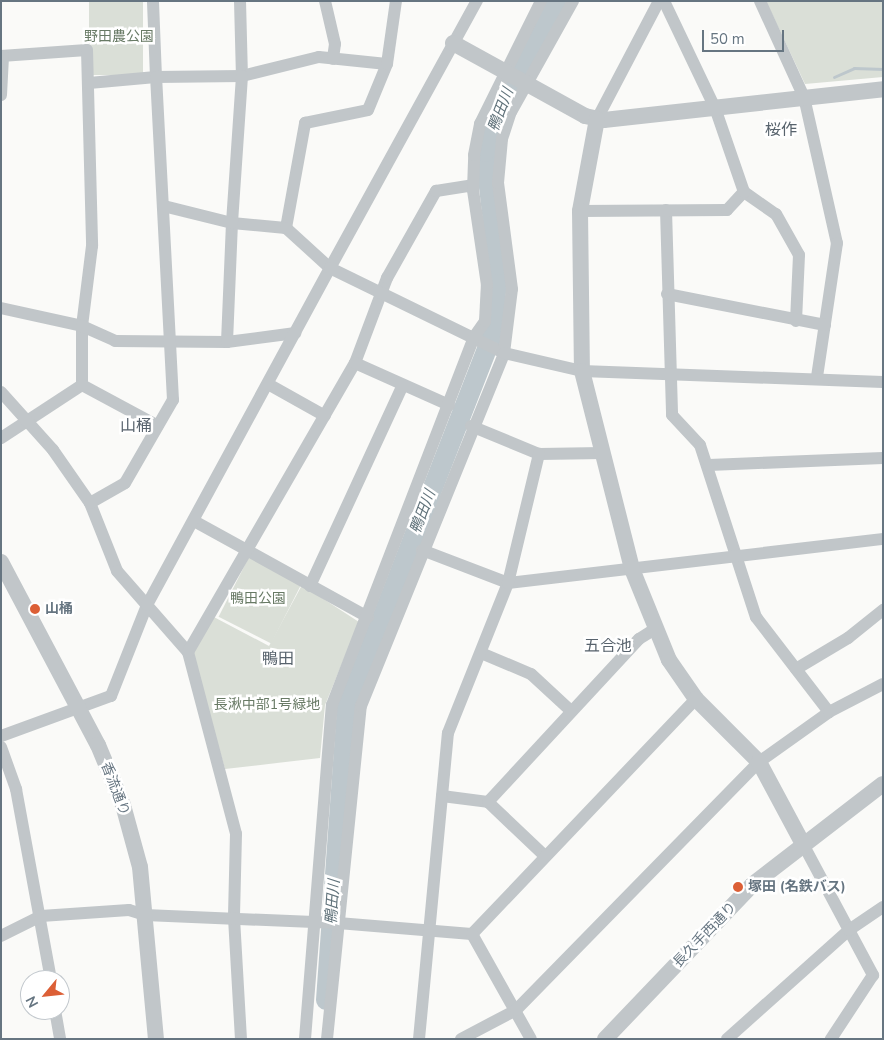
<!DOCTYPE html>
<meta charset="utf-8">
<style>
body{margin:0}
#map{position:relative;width:884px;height:1040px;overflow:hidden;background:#fafaf8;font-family:"Nunito Sans","Noto Sans JP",sans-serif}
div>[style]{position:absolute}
.green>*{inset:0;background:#dadfd7;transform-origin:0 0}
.stream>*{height:3px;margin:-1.5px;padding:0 1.5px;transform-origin:1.5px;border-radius:1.5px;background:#bdc7cc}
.river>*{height:20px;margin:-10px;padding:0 10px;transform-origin:10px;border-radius:10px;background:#bdc7cc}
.minor>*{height:12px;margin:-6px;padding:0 6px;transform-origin:6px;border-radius:6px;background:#c1c6c9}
.tertiary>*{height:16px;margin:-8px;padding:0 8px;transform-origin:8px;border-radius:8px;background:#c1c6c9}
.dots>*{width:14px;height:14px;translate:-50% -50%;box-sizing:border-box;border:2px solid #fff;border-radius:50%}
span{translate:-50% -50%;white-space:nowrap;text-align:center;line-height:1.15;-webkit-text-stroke:5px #fff;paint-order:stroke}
.park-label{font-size:14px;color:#687a65}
.poi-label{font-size:14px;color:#667581;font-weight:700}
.left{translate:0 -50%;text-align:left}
.street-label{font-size:14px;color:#667581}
.water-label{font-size:15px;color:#61737b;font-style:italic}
.quarter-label{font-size:16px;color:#58636d}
.frame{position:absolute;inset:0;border:2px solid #667581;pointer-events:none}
.north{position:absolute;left:20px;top:970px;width:50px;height:50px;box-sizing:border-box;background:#fff;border:1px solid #c2c8cd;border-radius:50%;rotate:242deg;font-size:14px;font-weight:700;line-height:20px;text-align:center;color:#667581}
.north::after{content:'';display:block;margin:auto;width:18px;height:22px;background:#dc5f36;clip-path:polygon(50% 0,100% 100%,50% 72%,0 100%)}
.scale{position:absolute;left:702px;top:30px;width:82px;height:22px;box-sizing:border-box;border:2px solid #667581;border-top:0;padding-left:6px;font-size:15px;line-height:18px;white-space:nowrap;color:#667581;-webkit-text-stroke:4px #fff;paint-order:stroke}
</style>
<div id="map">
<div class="green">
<div style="left:89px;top:1px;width:54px;height:74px"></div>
<div style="clip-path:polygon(766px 1px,883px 1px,883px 77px,805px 84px)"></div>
<div style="left:249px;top:557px;width:59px;height:67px;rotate:27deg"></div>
<div style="clip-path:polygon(302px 585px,359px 622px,325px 705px,320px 758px,225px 769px,191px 651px,212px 616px,269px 646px)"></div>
</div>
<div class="stream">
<div style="left:834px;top:77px;width:22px;rotate:-24deg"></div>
<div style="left:854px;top:68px;width:29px;rotate:2deg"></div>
</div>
<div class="river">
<div style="left:326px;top:1000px;width:293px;rotate:-85.9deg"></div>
<div style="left:347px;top:708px;width:401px;rotate:-68.7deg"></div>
<div style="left:493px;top:334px;width:69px;rotate:-85.9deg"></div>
<div style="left:498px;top:265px;width:114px;rotate:-96.6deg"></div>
<div style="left:485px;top:152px;width:71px;rotate:-69.3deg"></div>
<div style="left:510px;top:86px;width:97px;rotate:-61.6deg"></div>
</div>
<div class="minor">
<div style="left:240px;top:1px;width:75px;rotate:88.5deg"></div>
<div style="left:242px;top:76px;width:79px;rotate:-13.9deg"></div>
<div style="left:319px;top:57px;width:68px;rotate:5.9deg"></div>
<div style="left:325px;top:1px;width:44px;rotate:76.9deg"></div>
<div style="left:335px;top:44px;width:15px;rotate:98deg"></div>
<div style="left:760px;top:1px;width:106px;rotate:65.4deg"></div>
<div style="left:804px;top:97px;width:150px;rotate:77.3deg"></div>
<div style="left:837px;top:243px;width:135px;rotate:98.5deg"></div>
<div style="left:1px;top:56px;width:86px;rotate:-4deg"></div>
<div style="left:87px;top:50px;width:196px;rotate:88.5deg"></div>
<div style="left:92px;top:246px;width:81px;rotate:97.1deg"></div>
<div style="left:82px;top:326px;width:59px;rotate:90deg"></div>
<div style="left:82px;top:385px;width:97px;rotate:146.8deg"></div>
<div style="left:89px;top:83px;width:67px;rotate:-5.1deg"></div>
<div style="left:156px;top:77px;width:76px;rotate:-92.3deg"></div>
<div style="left:1px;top:95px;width:39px;rotate:-87deg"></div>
<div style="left:597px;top:119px;width:133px;rotate:-62.3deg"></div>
<div style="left:744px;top:192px;width:39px;rotate:35deg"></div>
<div style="left:776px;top:214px;width:47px;rotate:60.7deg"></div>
<div style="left:799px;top:255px;width:66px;rotate:92.6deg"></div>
<div style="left:666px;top:210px;width:205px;rotate:88.3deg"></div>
<div style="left:672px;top:415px;width:41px;rotate:47deg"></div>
<div style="left:700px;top:445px;width:181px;rotate:72deg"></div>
<div style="left:756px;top:617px;width:120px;rotate:52.5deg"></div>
<div style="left:580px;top:211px;width:147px;rotate:-0.4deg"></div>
<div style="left:727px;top:210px;width:25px;rotate:-47deg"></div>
<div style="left:744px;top:192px;width:89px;rotate:-109deg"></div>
<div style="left:715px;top:108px;width:119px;rotate:-115.5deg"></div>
<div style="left:286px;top:228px;width:107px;rotate:-79.7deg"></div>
<div style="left:305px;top:123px;width:64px;rotate:-11.7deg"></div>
<div style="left:368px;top:110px;width:50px;rotate:-67.6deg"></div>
<div style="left:387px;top:64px;width:64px;rotate:-81.9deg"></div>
<div style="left:667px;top:294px;width:161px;rotate:11.1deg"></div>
<div style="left:1px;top:308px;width:83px;rotate:12.5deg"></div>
<div style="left:82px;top:326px;width:36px;rotate:24deg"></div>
<div style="left:115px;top:341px;width:112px;rotate:0.5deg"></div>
<div style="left:227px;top:342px;width:119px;rotate:-87.6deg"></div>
<div style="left:232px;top:223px;width:54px;rotate:5.3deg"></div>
<div style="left:286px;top:228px;width:59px;rotate:42.3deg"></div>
<div style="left:330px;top:268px;width:305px;rotate:-61.2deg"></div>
<div style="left:227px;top:342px;width:69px;rotate:-7.5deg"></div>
<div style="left:355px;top:363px;width:91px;rotate:-69.4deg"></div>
<div style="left:387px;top:278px;width:100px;rotate:-60.6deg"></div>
<div style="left:436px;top:191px;width:37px;rotate:-9deg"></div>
<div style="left:268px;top:384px;width:65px;rotate:29.3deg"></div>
<div style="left:82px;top:385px;width:86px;rotate:28.3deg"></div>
<div style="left:1px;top:392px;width:78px;rotate:48.1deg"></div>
<div style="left:53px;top:450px;width:65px;rotate:55.1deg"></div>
<div style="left:90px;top:503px;width:73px;rotate:68.3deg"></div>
<div style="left:117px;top:571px;width:108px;rotate:48.8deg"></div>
<div style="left:188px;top:652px;width:188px;rotate:75.2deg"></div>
<div style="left:236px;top:834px;width:84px;rotate:91.4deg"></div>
<div style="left:234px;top:918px;width:121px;rotate:86.7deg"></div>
<div style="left:471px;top:426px;width:74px;rotate:22.4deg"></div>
<div style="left:539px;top:454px;width:64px;rotate:-0.9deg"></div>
<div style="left:709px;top:465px;width:174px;rotate:-2.3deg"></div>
<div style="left:90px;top:503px;width:40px;rotate:-29.7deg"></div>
<div style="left:125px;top:483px;width:96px;rotate:-60deg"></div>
<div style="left:173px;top:400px;width:323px;rotate:-93deg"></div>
<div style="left:156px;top:77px;width:86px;rotate:-0.7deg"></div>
<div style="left:242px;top:76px;width:147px;rotate:93.9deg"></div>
<div style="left:232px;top:223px;width:70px;rotate:-166deg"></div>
<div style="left:194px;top:521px;width:199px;rotate:28.9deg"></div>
<div style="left:422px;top:550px;width:92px;rotate:21deg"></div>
<div style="left:508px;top:583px;width:378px;rotate:-6.7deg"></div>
<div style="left:310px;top:586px;width:221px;rotate:-65.2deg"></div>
<div style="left:188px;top:652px;width:334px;rotate:-60deg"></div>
<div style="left:355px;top:363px;width:103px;rotate:24.1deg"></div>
<div style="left:481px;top:653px;width:54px;rotate:22.8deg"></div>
<div style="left:531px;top:674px;width:54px;rotate:42.8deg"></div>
<div style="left:796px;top:669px;width:61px;rotate:-30.8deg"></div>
<div style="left:848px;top:638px;width:45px;rotate:-38.7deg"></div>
<div style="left:1px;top:736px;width:117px;rotate:-20deg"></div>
<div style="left:111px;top:696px;width:98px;rotate:-68.4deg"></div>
<div style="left:147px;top:605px;width:383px;rotate:-61.5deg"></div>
<div style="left:330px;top:268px;width:194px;rotate:26deg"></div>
<div style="left:504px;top:353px;width:64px;rotate:-82.9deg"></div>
<div style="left:512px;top:289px;width:107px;rotate:-97.5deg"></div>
<div style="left:498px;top:183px;width:44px;rotate:-84.8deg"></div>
<div style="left:502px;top:139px;width:28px;rotate:-72deg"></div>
<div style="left:511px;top:112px;width:127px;rotate:-60.8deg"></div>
<div style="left:1px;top:747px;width:45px;rotate:70.3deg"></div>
<div style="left:16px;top:789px;width:194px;rotate:79.6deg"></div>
<div style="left:442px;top:796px;width:46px;rotate:7.4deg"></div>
<div style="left:488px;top:802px;width:79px;rotate:43.5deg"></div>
<div style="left:488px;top:802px;width:222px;rotate:-47.2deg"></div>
<div style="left:639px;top:639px;width:19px;rotate:-32deg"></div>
<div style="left:803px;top:844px;width:149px;rotate:61.9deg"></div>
<div style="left:873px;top:975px;width:77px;rotate:123.3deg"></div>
<div style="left:472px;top:934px;width:325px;rotate:-46.4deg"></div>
<div style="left:1px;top:936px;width:45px;rotate:-26.6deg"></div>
<div style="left:41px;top:916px;width:88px;rotate:-3.9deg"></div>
<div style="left:129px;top:910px;width:17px;rotate:17deg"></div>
<div style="left:145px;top:915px;width:193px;rotate:2.4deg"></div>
<div style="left:338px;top:923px;width:134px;rotate:4.7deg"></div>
<div style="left:472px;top:934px;width:120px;rotate:60.7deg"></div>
<div style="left:55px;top:1010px;width:29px;rotate:80deg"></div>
<div style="left:305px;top:1039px;width:335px;rotate:-85.4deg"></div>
<div style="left:332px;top:705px;width:394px;rotate:-68.9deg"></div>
<div style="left:474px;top:337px;width:19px;rotate:-55deg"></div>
<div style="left:485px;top:321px;width:36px;rotate:-87deg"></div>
<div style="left:487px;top:285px;width:96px;rotate:-98.4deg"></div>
<div style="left:473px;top:190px;width:35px;rotate:-88deg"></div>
<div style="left:474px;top:155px;width:32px;rotate:-79deg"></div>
<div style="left:480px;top:124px;width:137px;rotate:-63.6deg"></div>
<div style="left:327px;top:1039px;width:335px;rotate:-84.2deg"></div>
<div style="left:361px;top:706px;width:381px;rotate:-67.9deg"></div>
<div style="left:504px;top:353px;width:80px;rotate:13deg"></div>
<div style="left:582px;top:371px;width:301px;rotate:2.1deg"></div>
<div style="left:419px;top:1039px;width:307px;rotate:-84.6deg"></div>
<div style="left:448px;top:733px;width:162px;rotate:-68.2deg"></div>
<div style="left:508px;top:583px;width:133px;rotate:-76.5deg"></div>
<div style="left:461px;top:1039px;width:62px;rotate:-27.8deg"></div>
<div style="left:516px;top:1010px;width:347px;rotate:-45.6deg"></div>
<div style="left:759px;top:762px;width:86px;rotate:-35.5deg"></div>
<div style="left:829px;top:712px;width:61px;rotate:-27.4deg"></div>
<div style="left:727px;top:1039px;width:164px;rotate:-41.8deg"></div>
<div style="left:849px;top:930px;width:41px;rotate:-34.1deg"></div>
</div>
<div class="tertiary">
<div style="left:453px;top:43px;width:151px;rotate:28.9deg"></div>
<div style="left:585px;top:116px;width:19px;rotate:12deg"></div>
<div style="left:604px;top:120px;width:281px;rotate:-6.3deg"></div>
<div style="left:597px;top:119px;width:94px;rotate:100.5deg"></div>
<div style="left:580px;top:211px;width:160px;rotate:89.3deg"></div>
<div style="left:582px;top:371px;width:204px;rotate:75.8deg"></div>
<div style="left:632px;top:569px;width:98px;rotate:67.9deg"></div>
<div style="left:669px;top:660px;width:47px;rotate:55.3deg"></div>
<div style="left:696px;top:699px;width:89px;rotate:45deg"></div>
<div style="left:759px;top:762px;width:93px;rotate:61.8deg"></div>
<div style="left:1px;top:562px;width:207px;rotate:62.1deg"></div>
<div style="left:98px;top:745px;width:65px;rotate:67.4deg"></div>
<div style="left:123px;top:805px;width:64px;rotate:74.7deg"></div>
<div style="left:140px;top:867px;width:173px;rotate:84.7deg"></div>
<div style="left:605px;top:1039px;width:214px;rotate:-46.3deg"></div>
<div style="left:753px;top:884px;width:164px;rotate:-37.6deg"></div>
</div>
<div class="dots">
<div style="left:35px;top:609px;background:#dc5f36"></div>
<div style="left:738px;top:887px;background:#dc5f36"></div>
</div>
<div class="park-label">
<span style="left:119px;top:37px">野田農公園</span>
<span style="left:258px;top:599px">鴨田公園</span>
<span style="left:267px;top:705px">長湫中部1号緑地</span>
</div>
<div class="poi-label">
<span class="left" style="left:45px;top:609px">山桶</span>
<span class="left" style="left:748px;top:887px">塚田 (名鉄バス)</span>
</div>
<div class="street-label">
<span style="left:115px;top:789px;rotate:69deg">香流通り</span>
<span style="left:705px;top:935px;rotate:-46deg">長久手西通り</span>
</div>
<div class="water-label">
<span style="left:501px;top:110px;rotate:-69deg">鴨田川</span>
<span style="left:423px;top:512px;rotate:-69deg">鴨田川</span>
<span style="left:333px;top:902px;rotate:-86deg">鴨田川</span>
</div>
<div class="quarter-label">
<span style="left:781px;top:130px">桜作</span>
<span style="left:136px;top:426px">山桶</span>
<span style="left:608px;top:646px">五合池</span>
<span style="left:278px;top:659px">鴨田</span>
</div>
<div class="frame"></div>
<div class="north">N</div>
<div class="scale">50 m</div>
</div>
